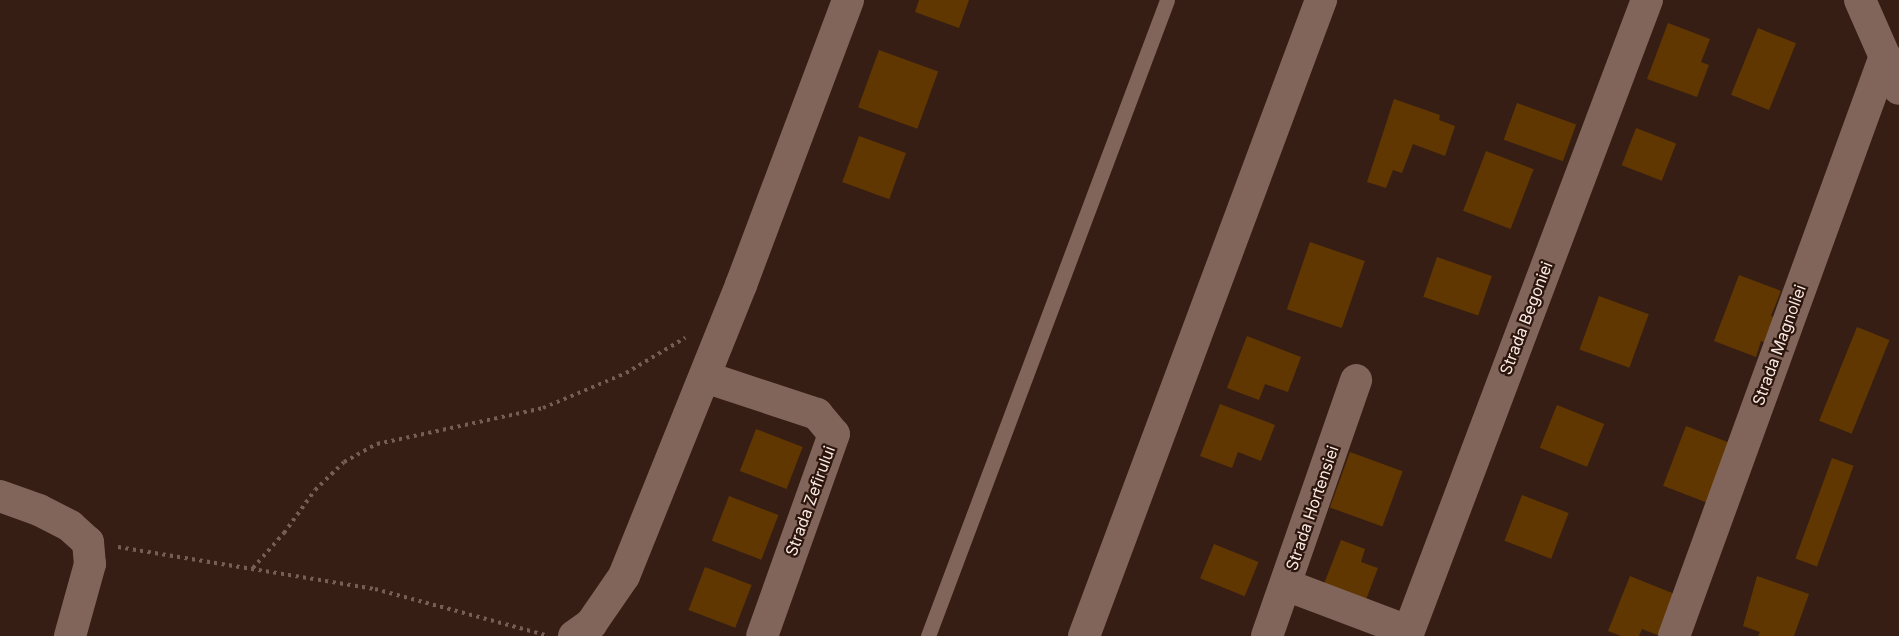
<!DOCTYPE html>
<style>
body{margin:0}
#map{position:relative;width:1899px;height:636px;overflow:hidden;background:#361e15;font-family:Inter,sans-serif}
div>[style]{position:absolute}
.building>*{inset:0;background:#603701;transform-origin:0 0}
.path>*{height:4px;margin-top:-2px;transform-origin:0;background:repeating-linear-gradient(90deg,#745e56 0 3px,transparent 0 7.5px)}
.service>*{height:15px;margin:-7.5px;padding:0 7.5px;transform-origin:7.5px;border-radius:7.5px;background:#81655a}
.minor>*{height:32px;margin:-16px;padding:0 16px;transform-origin:16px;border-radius:16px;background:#81655a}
span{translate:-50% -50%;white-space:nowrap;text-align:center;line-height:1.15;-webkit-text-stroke:4.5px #2b150c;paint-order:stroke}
.street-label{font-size:16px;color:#fbeae4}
</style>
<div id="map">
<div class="building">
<div style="clip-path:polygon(919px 0,969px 0,959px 28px,915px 12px)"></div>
<div style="clip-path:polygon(1668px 23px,1710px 39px,1701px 62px,1709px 65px,1697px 97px,1647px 79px)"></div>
<div style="left:1758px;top:28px;width:41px;height:72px;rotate:22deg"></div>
<div style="left:879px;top:50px;width:63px;height:61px;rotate:20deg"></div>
<div style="clip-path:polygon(1394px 99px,1440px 115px,1439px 120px,1455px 126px,1445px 156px,1413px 144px,1402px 173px,1393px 170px,1386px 188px,1367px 182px)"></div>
<div style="left:1517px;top:103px;width:63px;height:39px;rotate:20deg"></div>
<div style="left:1636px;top:128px;width:43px;height:40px;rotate:21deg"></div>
<div style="left:859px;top:136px;width:50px;height:49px;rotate:20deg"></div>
<div style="left:1486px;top:151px;width:51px;height:64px;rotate:21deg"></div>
<div style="left:1310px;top:242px;width:58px;height:71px;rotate:19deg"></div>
<div style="left:1437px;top:257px;width:58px;height:42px;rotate:19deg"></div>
<div style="clip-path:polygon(1739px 275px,1781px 291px,1771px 316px,1781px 320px,1771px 345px,1761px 341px,1756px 357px,1714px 341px)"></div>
<div style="left:1599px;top:296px;width:53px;height:57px;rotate:20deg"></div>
<div style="left:1857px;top:327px;width:35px;height:101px;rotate:22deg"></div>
<div style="clip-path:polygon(1247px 336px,1301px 357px,1288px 392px,1265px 384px,1259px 400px,1227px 388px)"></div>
<div style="clip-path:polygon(1220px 404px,1275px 425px,1261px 461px,1238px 452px,1232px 468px,1200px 456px)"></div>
<div style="left:1557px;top:405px;width:51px;height:46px;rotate:22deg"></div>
<div style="left:1686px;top:426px;width:48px;height:64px;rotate:21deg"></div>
<div style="left:756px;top:429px;width:50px;height:45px;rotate:21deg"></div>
<div style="left:1350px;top:452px;width:56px;height:59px;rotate:20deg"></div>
<div style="left:1832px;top:458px;width:23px;height:107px;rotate:20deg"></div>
<div style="left:1522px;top:495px;width:50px;height:49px;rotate:21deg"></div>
<div style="left:729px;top:496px;width:53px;height:48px;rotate:21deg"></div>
<div style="clip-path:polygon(1341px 540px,1365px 549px,1361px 562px,1378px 568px,1364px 605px,1322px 589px)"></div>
<div style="left:1214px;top:544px;width:48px;height:37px;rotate:22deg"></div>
<div style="left:705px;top:567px;width:50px;height:46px;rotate:21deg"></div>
<div style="clip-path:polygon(1630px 576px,1682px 597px,1660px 636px,1642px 629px,1639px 636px,1621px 636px,1608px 631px)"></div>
<div style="clip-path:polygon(1757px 576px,1809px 594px,1794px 636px,1758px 636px,1760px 632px,1743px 626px)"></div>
</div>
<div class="path">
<div style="left:118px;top:547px;width:260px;rotate:9.3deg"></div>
<div style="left:375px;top:589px;width:176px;rotate:15.1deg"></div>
<div style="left:253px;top:568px;width:47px;rotate:-48.5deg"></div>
<div style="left:284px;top:533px;width:53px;rotate:-54.2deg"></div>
<div style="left:315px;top:490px;width:40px;rotate:-44deg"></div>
<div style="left:344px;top:462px;width:38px;rotate:-29deg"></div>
<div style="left:377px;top:444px;width:170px;rotate:-12.2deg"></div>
<div style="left:543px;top:408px;width:90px;rotate:-22.9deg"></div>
<div style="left:626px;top:373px;width:69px;rotate:-30.7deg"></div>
</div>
<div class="service">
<div style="left:928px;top:636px;width:679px;rotate:-69.4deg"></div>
</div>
<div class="minor">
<div style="left:1860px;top:0;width:97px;rotate:66.3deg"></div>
<div style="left:705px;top:377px;width:118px;rotate:18.3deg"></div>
<div style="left:817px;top:414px;width:26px;rotate:50deg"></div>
<div style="left:834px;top:434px;width:214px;rotate:109.6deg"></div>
<div style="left:0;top:496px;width:41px;rotate:19.7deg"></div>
<div style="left:39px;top:510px;width:35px;rotate:27deg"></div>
<div style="left:70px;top:526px;width:24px;rotate:42deg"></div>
<div style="left:88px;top:542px;width:22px;rotate:85deg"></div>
<div style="left:90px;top:564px;width:75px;rotate:105.5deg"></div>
<div style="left:1286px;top:585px;width:130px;rotate:20.7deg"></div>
<div style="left:574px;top:636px;width:21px;rotate:-35deg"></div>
<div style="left:591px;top:624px;width:58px;rotate:-55.5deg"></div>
<div style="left:624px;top:576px;width:314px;rotate:-68.1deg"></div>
<div style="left:741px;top:285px;width:304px;rotate:-69.4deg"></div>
<div style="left:1084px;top:636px;width:679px;rotate:-69.56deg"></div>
<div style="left:1267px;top:636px;width:271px;rotate:-70.8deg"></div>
<div style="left:1407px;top:636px;width:680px;rotate:-69.33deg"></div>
<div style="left:1674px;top:636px;width:617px;rotate:-70.01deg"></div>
</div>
<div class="street-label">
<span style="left:1526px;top:318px;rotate:-69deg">Strada Begoniei</span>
<span style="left:1779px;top:345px;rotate:-70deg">Strada Magnoliei</span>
<span style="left:810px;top:501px;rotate:-70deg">Strada Zefirului</span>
<span style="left:1312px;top:508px;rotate:-71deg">Strada Hortensiei</span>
</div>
</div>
